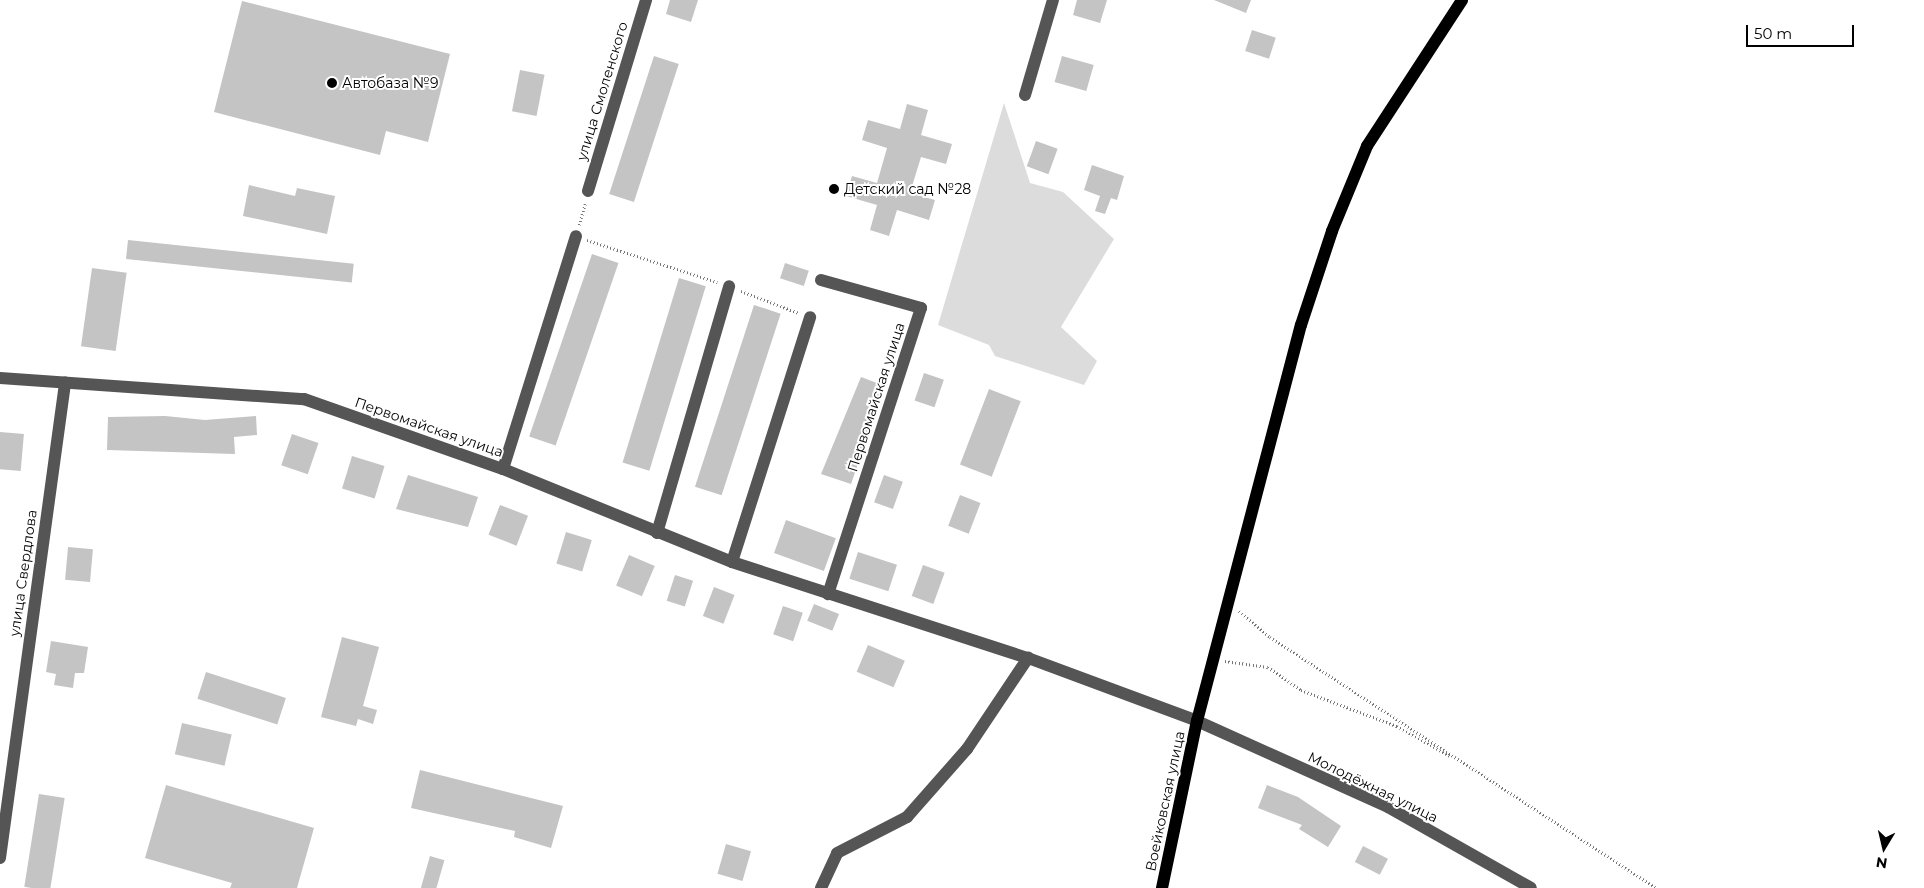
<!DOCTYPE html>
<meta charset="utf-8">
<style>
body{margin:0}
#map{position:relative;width:1924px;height:888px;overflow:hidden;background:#fff;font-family:Montserrat,sans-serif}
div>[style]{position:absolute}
.green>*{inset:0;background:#dcdcdc}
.building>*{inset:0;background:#c4c4c4;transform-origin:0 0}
.path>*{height:2.5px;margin-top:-1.25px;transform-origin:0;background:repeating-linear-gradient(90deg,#777 0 1px,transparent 0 3.5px)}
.minor>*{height:12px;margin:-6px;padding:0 6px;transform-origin:6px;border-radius:6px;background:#555}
.major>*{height:12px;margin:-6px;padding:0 6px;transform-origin:6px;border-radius:6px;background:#000}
.dots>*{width:14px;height:14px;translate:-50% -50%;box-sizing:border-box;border:2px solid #fff;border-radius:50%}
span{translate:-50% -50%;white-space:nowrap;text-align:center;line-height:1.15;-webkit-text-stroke:4px #fff;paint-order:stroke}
.poi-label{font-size:14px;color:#000}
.left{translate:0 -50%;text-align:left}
.street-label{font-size:14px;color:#000}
.north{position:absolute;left:1859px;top:823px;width:50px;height:50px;-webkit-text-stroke:4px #fff;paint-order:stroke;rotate:189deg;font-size:14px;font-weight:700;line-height:20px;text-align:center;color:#000}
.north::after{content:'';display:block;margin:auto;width:18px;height:22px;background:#000;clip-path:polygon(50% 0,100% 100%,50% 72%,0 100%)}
.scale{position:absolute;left:1746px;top:25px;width:108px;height:22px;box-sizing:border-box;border:2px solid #000;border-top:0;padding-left:6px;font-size:15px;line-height:18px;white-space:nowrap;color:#000;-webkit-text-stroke:4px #fff;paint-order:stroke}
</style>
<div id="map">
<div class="green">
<div style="clip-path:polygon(1004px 103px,1030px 183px,1063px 192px,1114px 239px,1061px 327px,1097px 361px,1084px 385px,995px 356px,989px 345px,938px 325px)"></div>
</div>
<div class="building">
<div style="clip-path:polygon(670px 0,698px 0,691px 22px,666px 14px)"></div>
<div style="clip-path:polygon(1077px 0,1107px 0,1100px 23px,1073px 15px)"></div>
<div style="clip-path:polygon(1214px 0,1251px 0,1246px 13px)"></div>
<div style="clip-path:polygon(242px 1px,450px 54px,428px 142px,386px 131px,380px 155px,214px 112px)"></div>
<div style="left:1252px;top:30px;width:25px;height:22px;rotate:18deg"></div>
<div style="left:654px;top:56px;width:26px;height:145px;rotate:18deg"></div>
<div style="left:1062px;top:56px;width:33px;height:27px;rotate:16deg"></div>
<div style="left:520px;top:70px;width:25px;height:42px;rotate:11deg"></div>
<div style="clip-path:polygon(907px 104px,928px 110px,921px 135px,952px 144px,946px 164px,921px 157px,910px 193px,935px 200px,929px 220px,897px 210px,889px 236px,870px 230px,877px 205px,846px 196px,852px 176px,877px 183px,887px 148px,862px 140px,868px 120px,900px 129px)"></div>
<div style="left:1036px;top:141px;width:23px;height:27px;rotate:20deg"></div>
<div style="clip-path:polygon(1092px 165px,1124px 176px,1117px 200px,1111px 198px,1105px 214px,1095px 211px,1100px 196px,1084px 190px)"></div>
<div style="clip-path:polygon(249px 185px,295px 196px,297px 188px,335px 196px,327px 234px,243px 216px)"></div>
<div style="left:128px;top:240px;width:227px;height:19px;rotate:6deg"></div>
<div style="left:592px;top:254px;width:28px;height:193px;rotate:19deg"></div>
<div style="left:785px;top:263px;width:25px;height:16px;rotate:18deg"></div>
<div style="left:92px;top:268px;width:35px;height:79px;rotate:8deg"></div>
<div style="left:679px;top:278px;width:28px;height:193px;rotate:17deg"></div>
<div style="left:754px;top:305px;width:28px;height:191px;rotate:18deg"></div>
<div style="left:924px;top:373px;width:21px;height:29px;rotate:19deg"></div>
<div style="clip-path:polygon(861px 377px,885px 386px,851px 484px,821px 474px)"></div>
<div style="left:989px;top:389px;width:34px;height:81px;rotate:21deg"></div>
<div style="clip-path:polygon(165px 416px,205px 420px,256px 416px,257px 435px,234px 437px,235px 454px,107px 450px,108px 417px)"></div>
<div style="left:0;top:432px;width:24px;height:37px;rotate:5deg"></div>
<div style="left:292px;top:434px;width:28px;height:33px;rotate:19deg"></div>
<div style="left:352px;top:456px;width:34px;height:34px;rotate:17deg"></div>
<div style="clip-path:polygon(408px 475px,478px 497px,468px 527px,396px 509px)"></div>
<div style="left:884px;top:475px;width:20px;height:29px;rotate:20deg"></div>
<div style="left:960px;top:495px;width:22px;height:33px;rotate:21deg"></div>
<div style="left:500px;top:505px;width:30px;height:32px;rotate:21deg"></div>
<div style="left:786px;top:520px;width:53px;height:35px;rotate:20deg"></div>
<div style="left:566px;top:532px;width:27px;height:33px;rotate:17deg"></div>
<div style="left:68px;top:547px;width:25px;height:33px;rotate:5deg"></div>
<div style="left:858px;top:552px;width:41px;height:28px;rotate:18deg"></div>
<div style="left:629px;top:555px;width:28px;height:33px;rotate:23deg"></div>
<div style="left:923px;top:565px;width:23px;height:33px;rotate:20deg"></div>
<div style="left:675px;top:575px;width:19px;height:27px;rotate:18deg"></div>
<div style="left:714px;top:587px;width:22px;height:31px;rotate:21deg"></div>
<div style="left:814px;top:604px;width:27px;height:18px;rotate:22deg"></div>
<div style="left:783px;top:606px;width:21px;height:30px;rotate:19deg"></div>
<div style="clip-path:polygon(342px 637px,379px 647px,363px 706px,377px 710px,373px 724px,358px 719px,356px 726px,321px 717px)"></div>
<div style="clip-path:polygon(51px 641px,88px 647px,84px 673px,75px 673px,73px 688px,54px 685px,56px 674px,46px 672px)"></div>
<div style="left:868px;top:645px;width:40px;height:29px;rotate:23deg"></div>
<div style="left:206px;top:672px;width:84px;height:28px;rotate:18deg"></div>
<div style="left:182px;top:723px;width:51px;height:32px;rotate:13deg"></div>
<div style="clip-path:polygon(420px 770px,563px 806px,551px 848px,514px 837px,515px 831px,411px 808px)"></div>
<div style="clip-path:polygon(166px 785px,314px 828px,297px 888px,230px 888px,232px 883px,145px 858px)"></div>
<div style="clip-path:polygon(1267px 785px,1298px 797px,1341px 826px,1328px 847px,1299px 829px,1302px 825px,1258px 808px)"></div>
<div style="left:39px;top:794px;width:26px;height:94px;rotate:9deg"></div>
<div style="left:726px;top:844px;width:26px;height:31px;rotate:16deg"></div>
<div style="left:1363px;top:846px;width:28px;height:18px;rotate:27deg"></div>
<div style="left:430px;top:856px;width:15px;height:33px;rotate:16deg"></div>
</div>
<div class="path">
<div style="left:579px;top:225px;width:22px;rotate:-74deg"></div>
<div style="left:587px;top:240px;width:137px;rotate:17.9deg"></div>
<div style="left:741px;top:291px;width:62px;rotate:20.8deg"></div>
<div style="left:1239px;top:611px;width:40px;rotate:40deg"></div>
<div style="left:1270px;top:637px;width:460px;rotate:33deg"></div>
<div style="left:1225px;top:661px;width:43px;rotate:7.9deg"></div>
<div style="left:1268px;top:667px;width:40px;rotate:34.9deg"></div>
<div style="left:1301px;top:690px;width:103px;rotate:20.6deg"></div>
<div style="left:1397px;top:726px;width:61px;rotate:29.5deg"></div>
</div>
<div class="minor">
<div style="left:1025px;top:95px;width:99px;rotate:-73.6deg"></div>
<div style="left:588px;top:191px;width:200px;rotate:-73.1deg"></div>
<div style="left:821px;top:280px;width:104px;rotate:15.6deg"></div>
<div style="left:921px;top:308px;width:301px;rotate:108deg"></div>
<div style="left:0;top:378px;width:305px;rotate:4deg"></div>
<div style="left:304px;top:399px;width:211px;rotate:19.4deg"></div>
<div style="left:503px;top:469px;width:247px;rotate:22.1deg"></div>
<div style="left:732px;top:562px;width:311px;rotate:18deg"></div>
<div style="left:1028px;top:658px;width:180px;rotate:20.4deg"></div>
<div style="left:1197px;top:721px;width:209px;rotate:24.2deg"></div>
<div style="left:1388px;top:807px;width:164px;rotate:29.5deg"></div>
<div style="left:503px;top:469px;width:244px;rotate:-72.6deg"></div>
<div style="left:657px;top:533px;width:257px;rotate:-73.7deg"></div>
<div style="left:732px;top:562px;width:257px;rotate:-72.3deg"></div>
<div style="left:0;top:858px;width:480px;rotate:-82.2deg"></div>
<div style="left:821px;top:888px;width:38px;rotate:-65deg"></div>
<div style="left:837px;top:853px;width:79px;rotate:-27.2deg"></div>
<div style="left:907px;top:817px;width:91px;rotate:-48.6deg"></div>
<div style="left:967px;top:749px;width:110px;rotate:-56.2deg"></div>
</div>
<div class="major">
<div style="left:1162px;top:888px;width:171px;rotate:-78.2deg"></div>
<div style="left:1197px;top:721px;width:409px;rotate:-75.3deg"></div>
<div style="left:1301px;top:325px;width:99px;rotate:-71.7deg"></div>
<div style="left:1332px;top:231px;width:92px;rotate:-67.6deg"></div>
<div style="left:1367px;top:146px;width:174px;rotate:-56.9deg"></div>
</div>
<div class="dots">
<div style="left:332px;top:83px;background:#000"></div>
<div style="left:834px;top:189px;background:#000"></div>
</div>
<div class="poi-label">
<span class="left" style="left:342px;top:83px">Автобаза №9</span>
<span class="left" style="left:844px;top:189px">Детский сад №28</span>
</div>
<div class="street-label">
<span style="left:602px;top:91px;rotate:-73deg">улица Смоленского</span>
<span style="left:876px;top:397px;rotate:-72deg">Первомайская улица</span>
<span style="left:429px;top:427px;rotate:19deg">Первомайская улица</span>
<span style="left:23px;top:573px;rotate:-82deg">улица Свердлова</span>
<span style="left:1373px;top:787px;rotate:26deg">Молодёжная улица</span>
<span style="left:1165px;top:801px;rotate:-78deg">Воейковская улица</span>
</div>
<div class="north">N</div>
<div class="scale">50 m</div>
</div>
